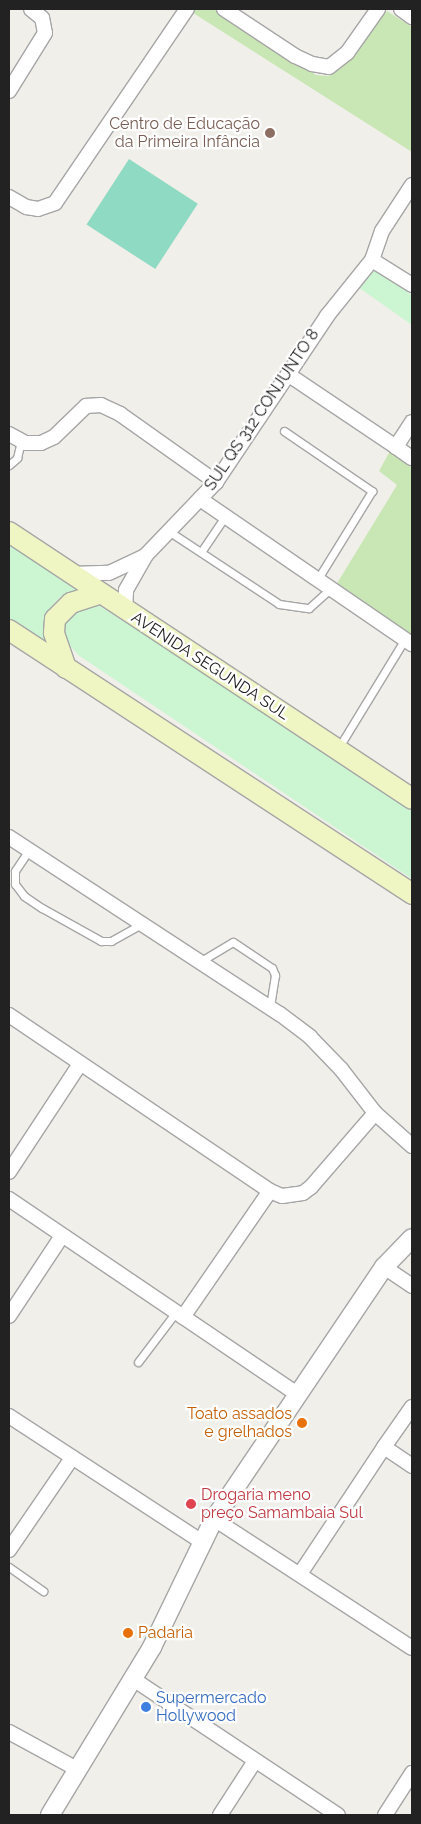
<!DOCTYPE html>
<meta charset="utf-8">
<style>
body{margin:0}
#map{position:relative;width:421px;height:1824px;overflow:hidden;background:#f1efea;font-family:Raleway,sans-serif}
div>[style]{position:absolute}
.grass>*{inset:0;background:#c9e7b4}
.park>*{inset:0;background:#ccf6d2}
.pitch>*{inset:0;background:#8edac2;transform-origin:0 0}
.roads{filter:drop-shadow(1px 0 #a6a6a6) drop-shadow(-1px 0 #a6a6a6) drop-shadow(0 1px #a6a6a6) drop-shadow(0 -1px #a6a6a6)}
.service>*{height:7px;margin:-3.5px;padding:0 3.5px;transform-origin:3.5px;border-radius:3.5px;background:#fff}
.minor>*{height:14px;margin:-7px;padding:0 7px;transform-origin:7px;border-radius:7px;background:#fff}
.tertiary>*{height:18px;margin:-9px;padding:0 9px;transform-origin:9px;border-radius:9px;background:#fff}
.secondary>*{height:20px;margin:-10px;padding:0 10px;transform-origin:10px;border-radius:10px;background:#eff6c3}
.dots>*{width:14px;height:14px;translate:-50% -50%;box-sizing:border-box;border:2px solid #fff;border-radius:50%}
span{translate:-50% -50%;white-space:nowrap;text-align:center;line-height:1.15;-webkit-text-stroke:4.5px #fff;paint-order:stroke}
.education-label{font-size:16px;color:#785e54}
.right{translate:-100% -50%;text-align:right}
.street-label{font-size:16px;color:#222}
.food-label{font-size:16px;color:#c56008}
.left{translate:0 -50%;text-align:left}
.health-label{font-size:16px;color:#be3a42}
.shop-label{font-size:16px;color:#366cbe}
.frame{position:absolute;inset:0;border:10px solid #222;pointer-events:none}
</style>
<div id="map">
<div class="grass">
<div style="clip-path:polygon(192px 9px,216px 9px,316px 75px,328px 76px,340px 69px,387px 11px,412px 27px,412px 152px,190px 11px)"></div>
<div style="clip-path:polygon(390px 451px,412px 467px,412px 635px,336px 585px,397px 485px,379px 471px)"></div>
</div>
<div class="park">
<div style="clip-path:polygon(371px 268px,412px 295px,412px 325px,358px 287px)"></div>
<div style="clip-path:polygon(9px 541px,81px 589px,60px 597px,52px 606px,46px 618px,46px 643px,9px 618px)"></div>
<div style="clip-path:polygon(90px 600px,412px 804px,412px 879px,78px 655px,65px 640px,61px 628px,67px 611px)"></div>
</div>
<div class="pitch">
<div style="left:129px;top:159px;width:82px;height:78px;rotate:33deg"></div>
</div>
<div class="roads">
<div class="service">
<div style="left:284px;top:431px;width:107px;rotate:34.3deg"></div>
<div style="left:372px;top:491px;width:105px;rotate:121.7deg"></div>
<div style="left:9px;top:465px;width:11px;rotate:-41deg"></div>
<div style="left:17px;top:458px;width:17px;rotate:-77deg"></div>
<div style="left:170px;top:532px;width:131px;rotate:33.4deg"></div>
<div style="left:279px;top:604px;width:30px;rotate:8deg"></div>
<div style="left:309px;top:608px;width:27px;rotate:-42deg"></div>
<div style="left:201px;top:552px;width:41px;rotate:-55.9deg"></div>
<div style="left:339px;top:747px;width:127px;rotate:-58.6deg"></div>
<div style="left:29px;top:850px;width:25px;rotate:124deg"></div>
<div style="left:15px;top:871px;width:13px;rotate:90deg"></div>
<div style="left:15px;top:884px;width:15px;rotate:53deg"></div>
<div style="left:24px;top:896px;width:22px;rotate:34deg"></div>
<div style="left:42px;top:908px;width:68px;rotate:29.2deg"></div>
<div style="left:101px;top:941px;width:10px"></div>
<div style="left:111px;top:941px;width:37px;rotate:-29deg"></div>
<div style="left:201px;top:961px;width:37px;rotate:-31deg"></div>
<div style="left:233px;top:942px;width:47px;rotate:33.7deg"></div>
<div style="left:272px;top:968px;width:8px;rotate:67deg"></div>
<div style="left:275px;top:975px;width:32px;rotate:99deg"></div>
<div style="left:138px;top:1362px;width:63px;rotate:-52.8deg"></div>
<div style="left:9px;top:1567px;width:42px;rotate:35.2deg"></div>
</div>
<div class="minor">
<div style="left:224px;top:9px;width:85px;rotate:33.5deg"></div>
<div style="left:295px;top:56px;width:19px;rotate:25deg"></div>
<div style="left:312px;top:64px;width:17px;rotate:10deg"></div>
<div style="left:329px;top:67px;width:23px;rotate:-38deg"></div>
<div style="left:347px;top:53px;width:54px;rotate:-54.8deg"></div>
<div style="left:401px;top:9px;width:14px;rotate:36deg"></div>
<div style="left:9px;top:91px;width:68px;rotate:-58.2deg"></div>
<div style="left:45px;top:33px;width:15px;rotate:-101deg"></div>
<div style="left:42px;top:18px;width:14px;rotate:-141deg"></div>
<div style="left:412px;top:185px;width:55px;rotate:123.1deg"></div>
<div style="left:382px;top:231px;width:31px;rotate:109deg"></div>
<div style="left:372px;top:260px;width:47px;rotate:32deg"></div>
<div style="left:9px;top:197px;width:20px;rotate:30deg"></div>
<div style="left:26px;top:207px;width:12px;rotate:9deg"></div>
<div style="left:38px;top:209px;width:18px;rotate:-19deg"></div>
<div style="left:55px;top:203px;width:235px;rotate:-55.8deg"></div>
<div style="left:289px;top:375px;width:129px;rotate:33.9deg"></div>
<div style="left:412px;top:422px;width:30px;rotate:123deg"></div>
<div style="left:396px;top:447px;width:19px;rotate:35deg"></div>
<div style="left:9px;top:434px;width:18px;rotate:29deg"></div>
<div style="left:25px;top:443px;width:16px"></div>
<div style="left:41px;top:443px;width:14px;rotate:-25deg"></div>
<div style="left:54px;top:437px;width:45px;rotate:-44.1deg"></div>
<div style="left:86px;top:406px;width:15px;rotate:-4deg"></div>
<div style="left:101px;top:405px;width:21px;rotate:25deg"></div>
<div style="left:120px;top:414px;width:118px;rotate:35.3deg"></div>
<div style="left:200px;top:499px;width:257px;rotate:34.4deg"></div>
<div style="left:71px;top:574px;width:38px;rotate:-2deg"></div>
<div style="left:109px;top:573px;width:38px;rotate:-25deg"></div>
<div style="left:125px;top:611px;width:21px;rotate:-87deg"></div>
<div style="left:126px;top:590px;width:40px;rotate:-60.3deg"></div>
<div style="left:146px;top:555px;width:101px;rotate:-46.2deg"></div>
<div style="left:216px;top:482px;width:200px;rotate:-56.2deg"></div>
<div style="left:327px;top:316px;width:72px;rotate:-51.2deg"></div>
<div style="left:9px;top:837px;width:324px;rotate:33.2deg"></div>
<div style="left:280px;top:1014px;width:38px;rotate:37deg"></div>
<div style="left:310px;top:1037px;width:45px;rotate:45.9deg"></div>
<div style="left:341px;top:1069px;width:56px;rotate:52.3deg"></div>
<div style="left:9px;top:1015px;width:315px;rotate:34deg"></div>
<div style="left:270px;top:1191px;width:13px;rotate:23deg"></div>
<div style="left:282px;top:1196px;width:21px;rotate:-8deg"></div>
<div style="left:303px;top:1193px;width:10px;rotate:-37deg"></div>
<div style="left:311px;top:1187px;width:98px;rotate:-49.1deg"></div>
<div style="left:375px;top:1113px;width:50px;rotate:41.7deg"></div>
<div style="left:9px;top:1172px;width:129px;rotate:-56.7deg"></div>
<div style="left:9px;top:1199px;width:349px;rotate:34.1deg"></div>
<div style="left:384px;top:1267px;width:34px;rotate:34deg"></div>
<div style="left:9px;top:1316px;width:96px;rotate:-56.5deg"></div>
<div style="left:183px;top:1317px;width:153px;rotate:-55.4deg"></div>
<div style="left:9px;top:1416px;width:229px;rotate:33.1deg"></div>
<div style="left:384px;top:1447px;width:49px;rotate:-55deg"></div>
<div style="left:214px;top:1519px;width:236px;rotate:33.1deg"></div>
<div style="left:9px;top:1550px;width:112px;rotate:-55.6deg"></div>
<div style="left:300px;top:1574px;width:152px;rotate:-56.5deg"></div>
<div style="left:384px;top:1447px;width:34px;rotate:34deg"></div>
<div style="left:133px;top:1679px;width:246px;rotate:33.6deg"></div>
<div style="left:9px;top:1732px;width:77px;rotate:28.6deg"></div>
<div style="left:220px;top:1815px;width:64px;rotate:-57.1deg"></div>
<div style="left:385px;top:1815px;width:50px;rotate:-57.3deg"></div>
</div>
<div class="tertiary">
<div style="left:50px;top:1815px;width:197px;rotate:-58.7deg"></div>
<div style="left:152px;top:1647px;width:142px;rotate:-64.2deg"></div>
<div style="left:214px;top:1519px;width:304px;rotate:-56deg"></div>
<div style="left:384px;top:1267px;width:40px;rotate:-46deg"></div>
</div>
<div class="secondary">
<div style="left:9px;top:532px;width:483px;rotate:33.5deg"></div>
<div style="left:9px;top:630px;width:482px;rotate:33.2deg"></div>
<div style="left:66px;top:668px;width:37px;rotate:-109deg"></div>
<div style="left:54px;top:633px;width:14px;rotate:-86deg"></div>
<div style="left:55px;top:619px;width:23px;rotate:-45deg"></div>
<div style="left:71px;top:603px;width:29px;rotate:-18deg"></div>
</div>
</div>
<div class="dots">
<div style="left:270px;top:133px;background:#8d6e63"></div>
<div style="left:302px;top:1423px;background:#e8710a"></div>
<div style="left:191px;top:1504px;background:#e0444e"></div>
<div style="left:128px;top:1633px;background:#e8710a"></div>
<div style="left:146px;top:1707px;background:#3f7fe0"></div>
</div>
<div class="education-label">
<span class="right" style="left:260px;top:133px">Centro de Educação<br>da Primeira Infância</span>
</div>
<div class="street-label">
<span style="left:262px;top:410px;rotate:-56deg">SUL QS 312 CONJUNTO 8</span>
<span style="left:210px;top:666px;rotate:33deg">AVENIDA SEGUNDA SUL</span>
</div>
<div class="food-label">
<span class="right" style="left:292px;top:1423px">Toato assados<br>e grelhados</span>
<span class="left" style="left:138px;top:1633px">Padaria</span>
</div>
<div class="health-label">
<span class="left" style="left:201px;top:1504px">Drogaria meno<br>preço Samambaia Sul</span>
</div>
<div class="shop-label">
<span class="left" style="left:156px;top:1707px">Supermercado<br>Hollywood</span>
</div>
<div class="frame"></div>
</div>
